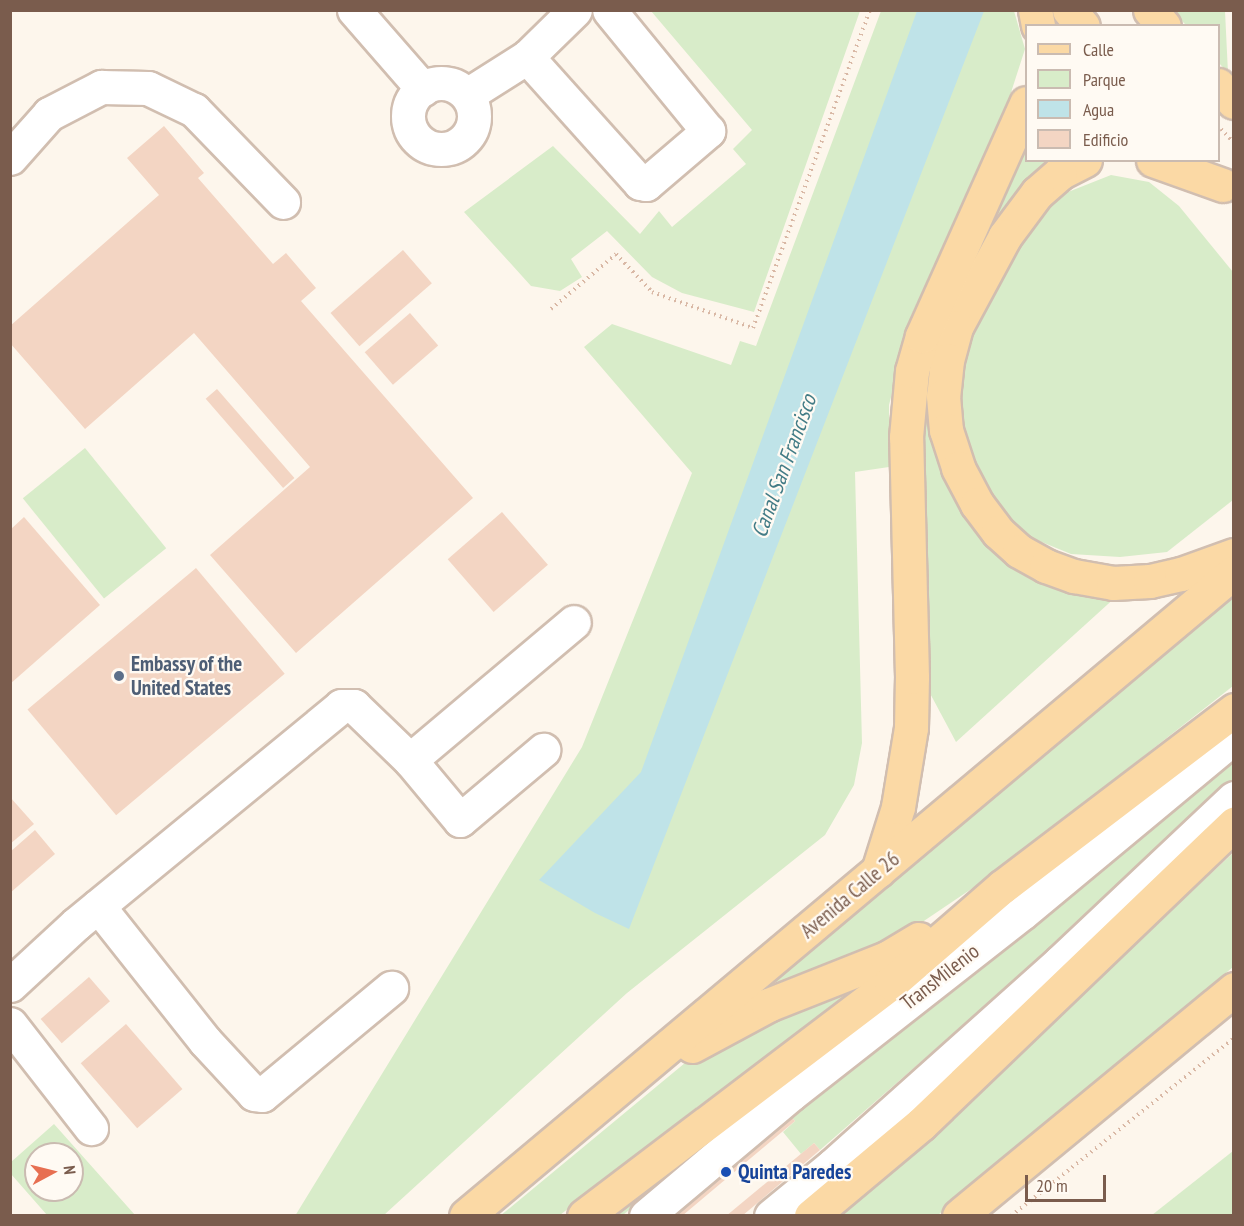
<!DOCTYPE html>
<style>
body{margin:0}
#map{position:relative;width:1244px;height:1226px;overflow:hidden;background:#fdf6ec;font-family:"PT Sans Narrow",sans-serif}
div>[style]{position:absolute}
.green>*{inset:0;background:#d8ecc9;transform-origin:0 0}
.water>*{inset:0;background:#bfe3e8}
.building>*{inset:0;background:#f3d5c3;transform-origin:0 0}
.path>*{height:4px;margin-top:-2px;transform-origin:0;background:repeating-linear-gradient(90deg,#d9b8a5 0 1.5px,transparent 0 6px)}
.roads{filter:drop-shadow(2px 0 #d1beb0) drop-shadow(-2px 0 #d1beb0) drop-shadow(0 2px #d1beb0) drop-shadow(0 -2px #d1beb0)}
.minor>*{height:33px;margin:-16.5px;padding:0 16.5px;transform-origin:16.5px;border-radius:16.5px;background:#fff}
.minor>.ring{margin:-16.5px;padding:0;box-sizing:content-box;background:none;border:33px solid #fff;border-radius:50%}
.major>*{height:33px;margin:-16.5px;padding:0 16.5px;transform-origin:16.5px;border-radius:16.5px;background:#fbd9a5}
.dots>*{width:16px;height:16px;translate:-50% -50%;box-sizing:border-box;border:3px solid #fffaf3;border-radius:50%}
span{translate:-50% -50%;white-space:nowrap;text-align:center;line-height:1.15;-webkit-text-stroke:4.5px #fffaf3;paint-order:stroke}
.service-label{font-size:21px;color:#4e5e75;font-weight:700}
.left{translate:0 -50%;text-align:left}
.street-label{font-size:21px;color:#7a5c4d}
.transit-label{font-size:21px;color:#164399;font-weight:700}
.water-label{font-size:22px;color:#437c86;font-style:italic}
.frame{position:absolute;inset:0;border:12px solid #7a5c4d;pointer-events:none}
.legend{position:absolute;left:1025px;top:24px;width:195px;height:138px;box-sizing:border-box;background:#fffaf3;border:2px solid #cabbb1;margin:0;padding:8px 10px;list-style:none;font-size:18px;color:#7a5c4d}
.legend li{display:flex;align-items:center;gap:12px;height:30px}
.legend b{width:30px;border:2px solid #cabbb1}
.north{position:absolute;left:24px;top:1142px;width:60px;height:60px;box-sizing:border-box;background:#fffaf3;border:2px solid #cabbb1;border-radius:50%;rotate:83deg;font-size:16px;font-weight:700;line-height:24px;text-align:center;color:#7a5c4d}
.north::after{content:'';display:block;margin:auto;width:21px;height:27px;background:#e76f51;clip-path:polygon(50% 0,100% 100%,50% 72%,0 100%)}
.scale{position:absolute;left:1025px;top:1175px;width:81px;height:27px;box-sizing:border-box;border:3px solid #7a5c4d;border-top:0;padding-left:8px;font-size:18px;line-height:21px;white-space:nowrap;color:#7a5c4d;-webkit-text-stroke:4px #fffaf3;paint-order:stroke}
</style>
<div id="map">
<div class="green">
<div style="clip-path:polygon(651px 11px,860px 11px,754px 312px,682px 293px,652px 277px,607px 231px,571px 259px,582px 277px,560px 291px,531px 286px,464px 212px,553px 146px,640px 234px,659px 211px,672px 227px,746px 164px,733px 149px,752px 130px)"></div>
<div style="clip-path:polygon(881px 11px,1014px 11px,1025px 49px,1005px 111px,912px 314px,889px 405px,889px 467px,855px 472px,862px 743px,854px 785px,825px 835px,627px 993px,384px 1215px,295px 1216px,582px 747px,692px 473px,584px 347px,612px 324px,731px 365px,740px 341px,756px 346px)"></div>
<div style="clip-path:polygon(1172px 11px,1225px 11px,1228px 73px,1219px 63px,1218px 26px,1186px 25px)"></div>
<div style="clip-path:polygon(1026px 143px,1026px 160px,1057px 161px,934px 389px,971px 514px,1118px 595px,956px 742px,925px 684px,920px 392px,980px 240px)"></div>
<div style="clip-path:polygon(1111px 175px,1149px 182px,1179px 206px,1233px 272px,1233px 500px,1167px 552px,1120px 557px,1071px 554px,1027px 536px,989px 496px,963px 444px,960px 390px,969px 335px,1038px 217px,1068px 192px)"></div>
<div style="left:85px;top:448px;width:129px;height:80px;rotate:51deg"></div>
<div style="clip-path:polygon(1233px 589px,1233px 686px,992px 875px,912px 929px,835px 966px,744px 991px)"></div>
<div style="clip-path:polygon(1233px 748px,1233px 779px,1050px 949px,820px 1150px,814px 1143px,801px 1154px,783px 1132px,795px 1121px,787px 1112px)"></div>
<div style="clip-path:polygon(1233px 853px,1233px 967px,938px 1215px,841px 1216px)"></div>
<div style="clip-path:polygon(861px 985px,774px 1053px,696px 1108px,560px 1215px,500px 1216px,697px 1053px,778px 1015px)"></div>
<div style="clip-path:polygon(evenodd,54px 1124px,135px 1215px,47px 1215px,11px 1174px,11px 1162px,54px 1124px,36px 1154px,72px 1154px,72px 1190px,36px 1190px,36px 1154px)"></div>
<div style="clip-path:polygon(1233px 1151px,1233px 1215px,1152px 1215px)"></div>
<div style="clip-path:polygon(649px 1177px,656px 1188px,623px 1215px,600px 1216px)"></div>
</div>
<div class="water">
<div style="clip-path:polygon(917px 11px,984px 11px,629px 929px,595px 913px,539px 880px,641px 772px)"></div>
</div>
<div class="building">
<div style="clip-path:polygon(164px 126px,204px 173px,198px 178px,273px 264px,286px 253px,316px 288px,301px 301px,473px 498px,296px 653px,210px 555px,310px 467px,194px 333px,85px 429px,10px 343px,10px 326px,159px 195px,127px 158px)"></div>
<div style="left:403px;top:250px;width:44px;height:96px;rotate:49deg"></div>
<div style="left:410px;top:313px;width:43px;height:60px;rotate:49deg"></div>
<div style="left:217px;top:389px;width:118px;height:15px;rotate:49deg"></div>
<div style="left:502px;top:512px;width:70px;height:72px;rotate:49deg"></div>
<div style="clip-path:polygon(24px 517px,100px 605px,10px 684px,10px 530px)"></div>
<div style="left:196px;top:568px;width:138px;height:220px;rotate:50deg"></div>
<div style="clip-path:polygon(10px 797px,34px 824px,10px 844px)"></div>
<div style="clip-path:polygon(35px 830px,55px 854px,10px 893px,10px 852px)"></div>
<div style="left:89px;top:977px;width:32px;height:64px;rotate:49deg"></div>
<div style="left:126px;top:1024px;width:86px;height:60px;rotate:49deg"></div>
<div style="clip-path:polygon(787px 1112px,795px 1121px,682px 1216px,672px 1216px)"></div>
<div style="clip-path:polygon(814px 1143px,820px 1150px,742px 1216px,726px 1216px)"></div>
</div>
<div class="path">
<div style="left:1221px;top:129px;width:19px;rotate:47deg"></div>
<div style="left:551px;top:309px;width:85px;rotate:-40.2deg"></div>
<div style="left:616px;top:254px;width:52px;rotate:46.5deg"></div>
<div style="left:652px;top:292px;width:107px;rotate:19.6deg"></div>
<div style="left:753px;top:328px;width:339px;rotate:-69.8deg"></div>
<div style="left:1011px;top:1216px;width:285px;rotate:-38.6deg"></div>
</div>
<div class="roads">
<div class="minor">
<div style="left:354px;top:10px;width:105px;rotate:48.9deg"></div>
<div style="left:527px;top:57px;width:169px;rotate:48.1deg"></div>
<div style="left:640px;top:183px;width:6px;rotate:9deg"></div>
<div style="left:646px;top:184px;width:82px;rotate:-40.5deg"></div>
<div style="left:708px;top:131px;width:156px;rotate:-129.3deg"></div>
<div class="ring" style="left:408px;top:83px;width:33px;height:33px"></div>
<div style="left:467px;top:95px;width:71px;rotate:-32.3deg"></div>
<div style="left:527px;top:57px;width:67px;rotate:-44.4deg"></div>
<div style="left:10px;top:158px;width:59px;rotate:-48.4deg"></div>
<div style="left:49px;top:114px;width:59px;rotate:-27.4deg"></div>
<div style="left:101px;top:87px;width:47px;rotate:1.2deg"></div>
<div style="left:148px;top:88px;width:51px;rotate:25.6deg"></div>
<div style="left:194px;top:110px;width:128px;rotate:45.9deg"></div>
<div style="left:410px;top:760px;width:214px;rotate:-40.1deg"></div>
<div style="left:98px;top:906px;width:172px;rotate:51.6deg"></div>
<div style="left:205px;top:1041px;width:72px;rotate:47.2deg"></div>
<div style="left:254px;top:1094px;width:8px;rotate:7deg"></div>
<div style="left:262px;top:1095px;width:168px;rotate:-39.7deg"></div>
<div style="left:10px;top:985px;width:90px;rotate:-42.7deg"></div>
<div style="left:76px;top:924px;width:343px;rotate:-39.4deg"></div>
<div style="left:341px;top:706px;width:13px"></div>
<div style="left:354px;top:706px;width:78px;rotate:44deg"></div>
<div style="left:410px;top:760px;width:78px;rotate:50.2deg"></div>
<div style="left:460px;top:820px;width:109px;rotate:-40.1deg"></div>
<div style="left:10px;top:1024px;width:132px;rotate:52.1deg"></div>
<div style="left:646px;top:1216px;width:189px;rotate:-40.1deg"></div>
<div style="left:791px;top:1094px;width:293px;rotate:-38.1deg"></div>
<div style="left:1022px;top:913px;width:276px;rotate:-39.7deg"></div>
<div style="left:771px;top:1216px;width:80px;rotate:-39.4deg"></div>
<div style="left:833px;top:1165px;width:305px;rotate:-41.8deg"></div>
<div style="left:1060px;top:962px;width:239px;rotate:-43.3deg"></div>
</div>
<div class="major">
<div style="left:1035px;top:10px;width:16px;rotate:79deg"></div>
<div style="left:1069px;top:10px;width:21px;rotate:49deg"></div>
<div style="left:1150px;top:10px;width:21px;rotate:49deg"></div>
<div style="left:1218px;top:85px;width:23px;rotate:47deg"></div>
<div style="left:1085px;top:160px;width:28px;rotate:153deg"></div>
<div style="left:1060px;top:173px;width:30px;rotate:139deg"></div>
<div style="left:1037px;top:193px;width:54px;rotate:126.7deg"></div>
<div style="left:1005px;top:236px;width:103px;rotate:118.3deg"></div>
<div style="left:956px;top:327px;width:34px;rotate:105deg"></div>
<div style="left:947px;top:360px;width:36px;rotate:96deg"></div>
<div style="left:943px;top:396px;width:34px;rotate:85deg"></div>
<div style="left:946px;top:430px;width:40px;rotate:72deg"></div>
<div style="left:958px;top:468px;width:41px;rotate:62.2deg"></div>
<div style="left:977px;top:504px;width:35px;rotate:53deg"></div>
<div style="left:998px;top:532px;width:28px;rotate:42deg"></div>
<div style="left:1019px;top:551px;width:31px;rotate:29deg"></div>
<div style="left:1046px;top:566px;width:30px;rotate:20deg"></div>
<div style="left:1074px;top:576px;width:40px;rotate:10deg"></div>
<div style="left:1113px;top:583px;width:37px;rotate:-3deg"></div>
<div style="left:1150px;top:581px;width:32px;rotate:-13deg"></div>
<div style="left:1181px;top:574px;width:56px;rotate:-19.7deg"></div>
<div style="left:1153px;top:160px;width:74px;rotate:19.7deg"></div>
<div style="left:878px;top:871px;width:67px;rotate:-72.6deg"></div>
<div style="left:898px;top:807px;width:80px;rotate:-80.7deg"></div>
<div style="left:911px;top:728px;width:51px;rotate:-88.9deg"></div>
<div style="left:912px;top:677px;width:240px;rotate:-91.4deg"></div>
<div style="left:906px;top:437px;width:66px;rotate:-84.8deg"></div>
<div style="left:912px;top:371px;width:36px;rotate:-74deg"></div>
<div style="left:922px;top:336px;width:255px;rotate:-65.9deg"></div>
<div style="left:692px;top:1046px;width:86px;rotate:-28.3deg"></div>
<div style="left:768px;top:1005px;width:128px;rotate:-21.6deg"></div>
<div style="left:887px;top:958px;width:37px;rotate:-31deg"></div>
<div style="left:466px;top:1216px;width:1002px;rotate:-39.98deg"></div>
<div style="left:584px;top:1216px;width:385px;rotate:-37.2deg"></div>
<div style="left:891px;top:983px;width:147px;rotate:-40.9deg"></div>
<div style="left:1002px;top:887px;width:292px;rotate:-37.3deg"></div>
<div style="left:811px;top:1216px;width:143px;rotate:-39.9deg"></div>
<div style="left:921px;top:1124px;width:434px;rotate:-43.8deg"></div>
<div style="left:959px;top:1216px;width:357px;rotate:-39.5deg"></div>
</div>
</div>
<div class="dots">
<div style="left:119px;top:676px;background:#5c6f8a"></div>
<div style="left:726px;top:1172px;background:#1a4fb4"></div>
</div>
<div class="service-label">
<span class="left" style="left:131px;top:676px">Embassy of the<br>United States</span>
</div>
<div class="street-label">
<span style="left:850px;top:895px;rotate:-40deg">Avenida Calle 26</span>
<span style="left:940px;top:977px;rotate:-38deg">TransMilenio</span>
</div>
<div class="transit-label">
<span class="left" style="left:738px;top:1172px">Quinta Paredes</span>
</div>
<div class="water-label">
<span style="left:784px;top:466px;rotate:-70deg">Canal San Francisco</span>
</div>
<div class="frame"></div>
<ul class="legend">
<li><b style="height:8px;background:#fbd9a5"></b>Calle</li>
<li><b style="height:16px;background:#d8ecc9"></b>Parque</li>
<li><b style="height:16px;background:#bfe3e8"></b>Agua</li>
<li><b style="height:16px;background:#f3d5c3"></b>Edificio</li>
</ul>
<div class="north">N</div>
<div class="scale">20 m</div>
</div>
